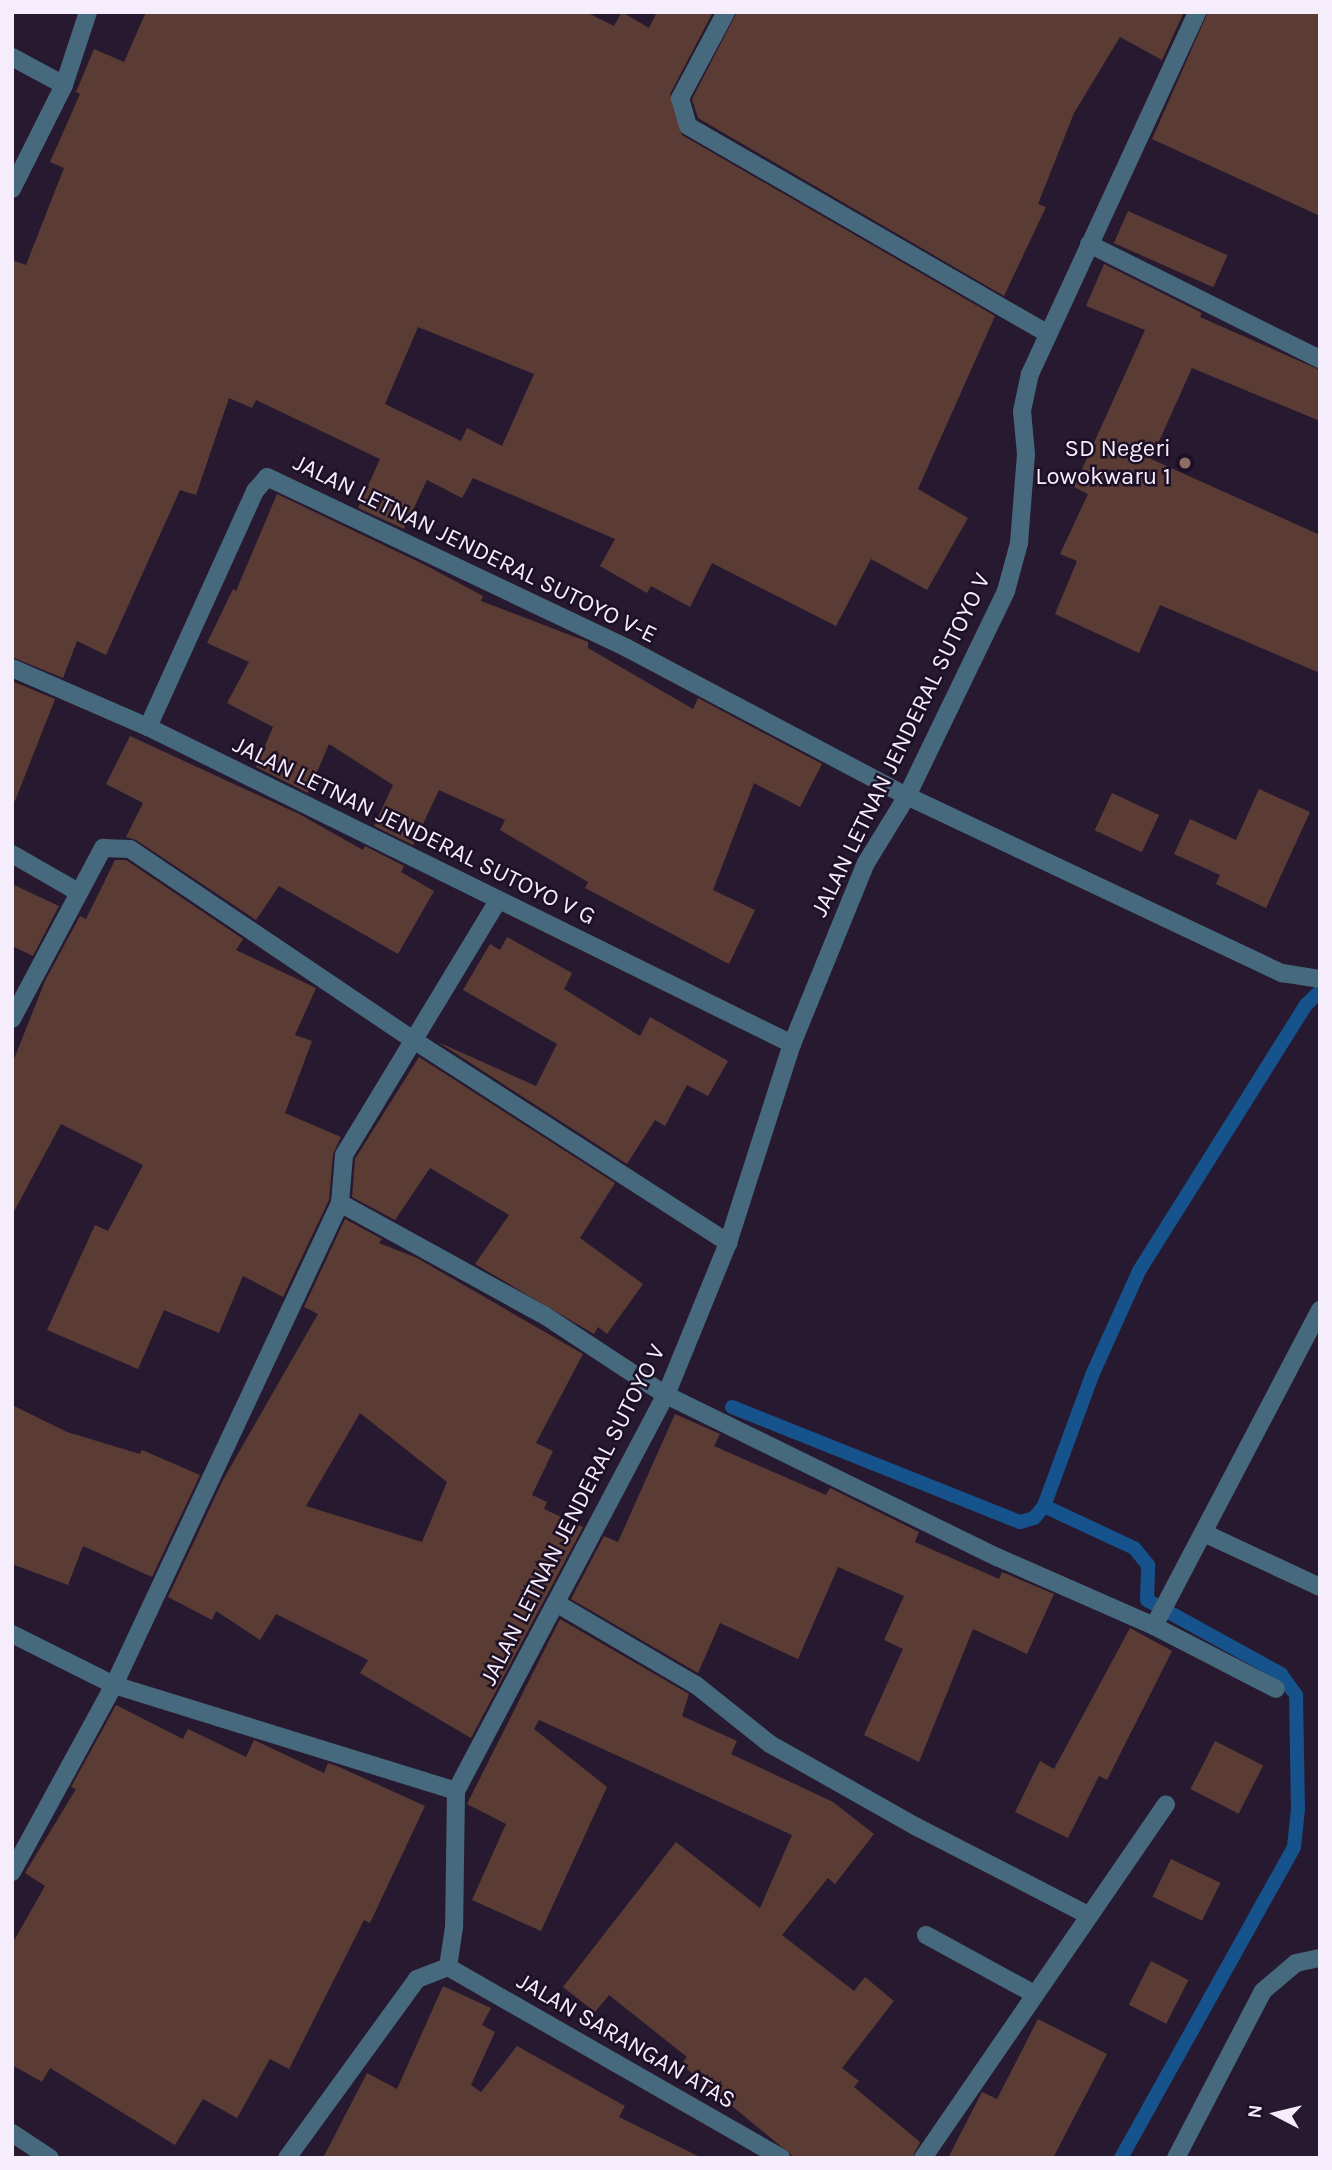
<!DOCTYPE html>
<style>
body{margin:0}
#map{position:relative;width:1332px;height:2170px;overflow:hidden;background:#271a30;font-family:Karla,sans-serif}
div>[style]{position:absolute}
.stream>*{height:14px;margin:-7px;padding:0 7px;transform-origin:7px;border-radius:7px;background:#16528b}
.building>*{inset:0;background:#5a3c34;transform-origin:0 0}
.minor>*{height:18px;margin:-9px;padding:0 9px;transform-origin:9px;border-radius:9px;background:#47697d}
.dots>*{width:19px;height:19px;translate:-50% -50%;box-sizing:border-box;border:4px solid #1d1026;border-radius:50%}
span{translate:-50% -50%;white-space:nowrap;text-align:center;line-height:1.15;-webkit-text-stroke:5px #1d1026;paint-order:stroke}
.poi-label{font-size:24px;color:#f5edfc}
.right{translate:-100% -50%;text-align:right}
.street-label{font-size:24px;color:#f5edfc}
.frame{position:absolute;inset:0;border:14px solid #f5edfc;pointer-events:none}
.north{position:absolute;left:1241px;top:2079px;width:70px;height:70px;-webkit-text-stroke:5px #1d1026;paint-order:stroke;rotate:277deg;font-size:19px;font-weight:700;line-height:28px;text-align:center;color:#f5edfc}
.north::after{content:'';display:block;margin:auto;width:24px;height:32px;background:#f5edfc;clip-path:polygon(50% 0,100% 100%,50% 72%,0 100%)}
</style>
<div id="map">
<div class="stream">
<div style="left:732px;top:1407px;width:310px;rotate:21.8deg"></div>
<div style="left:1020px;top:1522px;width:15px;rotate:-16deg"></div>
<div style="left:1034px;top:1518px;width:16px;rotate:-50deg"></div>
<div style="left:1121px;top:2158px;width:356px;rotate:-60.9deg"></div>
<div style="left:1294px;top:1847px;width:37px;rotate:-84deg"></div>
<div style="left:1298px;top:1810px;width:115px;rotate:-91deg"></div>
<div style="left:1296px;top:1695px;width:26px;rotate:-126deg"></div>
<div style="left:1281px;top:1674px;width:153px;rotate:-151.1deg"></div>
<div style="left:1147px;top:1600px;width:35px;rotate:-88deg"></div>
<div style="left:1148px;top:1565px;width:22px;rotate:-129deg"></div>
<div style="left:1134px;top:1548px;width:99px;rotate:-155deg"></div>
<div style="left:1044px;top:1506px;width:142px;rotate:-69.8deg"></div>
<div style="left:1093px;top:1373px;width:112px;rotate:-65.7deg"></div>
<div style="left:1139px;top:1271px;width:314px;rotate:-57.9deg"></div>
<div style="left:1306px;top:1005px;width:20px;rotate:-45deg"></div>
</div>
<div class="building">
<div style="clip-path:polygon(evenodd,146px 12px,586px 12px,614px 26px,622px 12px,649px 28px,657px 12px,713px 12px,670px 94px,682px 135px,995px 316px,918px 489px,968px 518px,927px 590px,871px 559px,836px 626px,712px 563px,690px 607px,651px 586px,647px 593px,600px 566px,615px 539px,473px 478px,462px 498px,427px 480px,404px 529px,358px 508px,380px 459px,256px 400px,252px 408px,229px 398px,196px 495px,180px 490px,106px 655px,77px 641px,63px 678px,12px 657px,12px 260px,26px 265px,64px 168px,50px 162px,80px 94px,76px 92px,94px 49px,124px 62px,146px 12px,418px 327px,534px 374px,502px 446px,467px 428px,461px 441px,385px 404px,418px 327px)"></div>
<div style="clip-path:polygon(737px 12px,1184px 12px,1162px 60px,1120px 37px,1074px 113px,1038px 204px,1046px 207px,1004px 296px,698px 118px,692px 99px)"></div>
<div style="clip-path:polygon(1208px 12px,1320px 12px,1320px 216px,1152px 139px)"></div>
<div style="left:1128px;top:211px;width:109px;height:35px;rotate:24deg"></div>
<div style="clip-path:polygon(1104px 264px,1202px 313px,1200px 317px,1320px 370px,1320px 421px,1192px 368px,1151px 459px,1320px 535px,1320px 673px,1160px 605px,1139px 653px,1055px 614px,1077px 561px,1060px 554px,1088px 494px,1074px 487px,1145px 330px,1086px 306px)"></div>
<div style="clip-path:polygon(277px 494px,423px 564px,483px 596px,481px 601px,588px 642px,588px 648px,693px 709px,698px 698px,822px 764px,800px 807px,754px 783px,713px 890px,755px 910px,729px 964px,585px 888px,588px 882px,500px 830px,505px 820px,439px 790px,413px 845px,374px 826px,393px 785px,329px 744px,308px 793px,256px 767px,273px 727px,227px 703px,249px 662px,207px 643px,233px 589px,236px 591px)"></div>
<div style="clip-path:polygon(12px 681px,55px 699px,15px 801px,12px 800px)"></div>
<div style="clip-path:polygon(130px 736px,299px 814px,363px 850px,365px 846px,404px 866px,401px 872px,434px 891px,398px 954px,279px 886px,256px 920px,136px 840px,126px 837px,143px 803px,106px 784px)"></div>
<div style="clip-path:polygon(1259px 789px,1310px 812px,1266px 908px,1216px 884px,1220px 875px,1174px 854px,1190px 819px,1236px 840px)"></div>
<div style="left:1112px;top:793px;width:52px;height:41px;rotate:25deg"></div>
<div style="clip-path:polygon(115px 860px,126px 860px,243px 939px,236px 950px,316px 988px,295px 1035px,312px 1041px,285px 1113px,341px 1137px,333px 1154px,329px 1200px,283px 1297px,243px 1276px,219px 1333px,164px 1310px,138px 1369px,47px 1330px,95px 1225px,108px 1231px,143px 1165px,61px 1124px,12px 1215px,12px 1064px,45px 981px,80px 916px,86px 919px)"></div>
<div style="clip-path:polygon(12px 884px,59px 906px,33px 956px,12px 946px)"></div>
<div style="clip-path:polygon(507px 937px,572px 973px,564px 989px,640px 1036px,650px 1017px,728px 1061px,708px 1096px,687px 1085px,665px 1126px,655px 1120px,627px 1164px,438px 1042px,536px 1086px,557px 1044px,463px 990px,490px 944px,500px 950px)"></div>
<div style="clip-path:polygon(419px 1057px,615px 1183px,580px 1238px,643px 1284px,607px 1334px,598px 1327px,594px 1334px,475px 1264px,509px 1215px,430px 1168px,395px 1220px,352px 1197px,355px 1159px)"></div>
<div style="clip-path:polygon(evenodd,345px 1219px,382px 1239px,379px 1243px,417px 1258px,583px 1354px,536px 1443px,553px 1451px,532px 1495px,547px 1502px,544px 1509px,583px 1527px,471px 1738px,360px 1673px,368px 1660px,276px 1614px,260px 1640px,216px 1611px,212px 1620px,168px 1597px,223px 1480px,318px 1314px,304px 1307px,345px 1219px,360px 1413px,447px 1482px,422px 1542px,306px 1506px,360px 1413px)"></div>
<div style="clip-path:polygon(12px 1405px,67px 1432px,140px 1454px,142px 1450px,200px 1475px,152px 1577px,83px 1546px,68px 1585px,12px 1564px)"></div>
<div style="clip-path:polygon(675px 1414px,720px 1434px,714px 1446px,826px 1495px,830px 1488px,919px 1532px,915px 1542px,999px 1579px,1002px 1572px,1054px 1594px,1027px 1654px,973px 1629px,919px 1762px,864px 1735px,903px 1649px,884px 1640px,904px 1596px,838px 1567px,798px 1659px,720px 1623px,698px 1673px,571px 1599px,604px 1536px,618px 1542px)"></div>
<div style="clip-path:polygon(560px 1619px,689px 1694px,682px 1716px,737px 1741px,731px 1754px,833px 1802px,874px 1834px,835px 1884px,828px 1878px,782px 1935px,854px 1991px,865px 1977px,894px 2001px,842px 2068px,859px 2081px,854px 2087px,920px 2142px,912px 2158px,795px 2158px,681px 2064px,687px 2057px,609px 1995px,595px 2012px,563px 1987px,676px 1842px,760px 1908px,792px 1835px,539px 1720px,534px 1729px,607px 1787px,541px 1931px,472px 1900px,506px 1824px,467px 1804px)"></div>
<div style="clip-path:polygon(1130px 1628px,1172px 1651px,1107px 1780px,1099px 1776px,1068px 1838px,1015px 1812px,1040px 1761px,1054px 1769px)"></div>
<div style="clip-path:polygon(116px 1705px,183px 1739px,188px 1729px,246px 1757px,254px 1740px,324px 1773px,328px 1763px,337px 1766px,425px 1806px,370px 1923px,364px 1920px,289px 2069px,270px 2059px,237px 2118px,203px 2099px,175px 2145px,50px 2068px,42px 2082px,12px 2065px,12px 1944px,45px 1886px,25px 1873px,76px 1789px,71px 1787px)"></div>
<div style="left:1215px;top:1741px;width:54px;height:54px;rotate:27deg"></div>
<div style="left:1171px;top:1859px;width:55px;height:42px;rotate:26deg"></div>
<div style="left:1151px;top:1961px;width:42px;height:49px;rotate:27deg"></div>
<div style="clip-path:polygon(443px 1986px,491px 2008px,482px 2025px,495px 2032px,471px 2085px,481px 2092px,517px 2046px,625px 2106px,619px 2117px,702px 2158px,323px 2158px,367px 2073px,397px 2089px)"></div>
<div style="clip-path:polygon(1038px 2019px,1107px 2054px,1053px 2158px,948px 2158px,982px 2092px,997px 2099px)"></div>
</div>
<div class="minor">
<div style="left:726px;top:12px;width:98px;rotate:118.1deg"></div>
<div style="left:680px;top:98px;width:29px;rotate:74deg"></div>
<div style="left:688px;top:126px;width:416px;rotate:30deg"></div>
<div style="left:12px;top:57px;width:59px;rotate:28.3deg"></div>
<div style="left:12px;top:189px;width:116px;rotate:-63.4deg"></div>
<div style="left:64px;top:85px;width:77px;rotate:-71.8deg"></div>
<div style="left:1089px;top:244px;width:258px;rotate:26.5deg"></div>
<div style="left:12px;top:668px;width:148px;rotate:23.5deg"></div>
<div style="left:148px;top:727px;width:718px;rotate:26.21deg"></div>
<div style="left:148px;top:727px;width:259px;rotate:-65.6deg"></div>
<div style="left:255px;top:491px;width:18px;rotate:-49deg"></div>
<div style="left:267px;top:477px;width:399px;rotate:25.4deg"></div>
<div style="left:627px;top:648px;width:317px;rotate:27.9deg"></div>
<div style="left:907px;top:796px;width:415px;rotate:25.3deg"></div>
<div style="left:1282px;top:973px;width:38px;rotate:9deg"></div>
<div style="left:12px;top:854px;width:76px;rotate:29.9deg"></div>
<div style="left:12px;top:1019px;width:194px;rotate:-62deg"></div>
<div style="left:103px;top:848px;width:27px;rotate:2deg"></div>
<div style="left:130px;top:849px;width:344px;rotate:34deg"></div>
<div style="left:415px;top:1041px;width:373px;rotate:32.8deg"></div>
<div style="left:340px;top:1203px;width:233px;rotate:28.8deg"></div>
<div style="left:544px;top:1315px;width:146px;rotate:33.3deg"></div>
<div style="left:666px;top:1395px;width:369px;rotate:26.1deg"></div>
<div style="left:997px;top:1557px;width:171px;rotate:23.7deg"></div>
<div style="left:1154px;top:1626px;width:137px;rotate:27.3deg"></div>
<div style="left:1206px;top:1534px;width:126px;rotate:24.9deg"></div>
<div style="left:556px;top:1603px;width:162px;rotate:30.4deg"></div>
<div style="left:696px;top:1685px;width:95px;rotate:38.6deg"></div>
<div style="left:770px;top:1744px;width:167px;rotate:29.5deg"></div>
<div style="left:915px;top:1826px;width:195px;rotate:27.2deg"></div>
<div style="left:1154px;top:1626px;width:357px;rotate:-62.3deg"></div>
<div style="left:12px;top:1634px;width:114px;rotate:26.6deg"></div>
<div style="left:114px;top:1685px;width:358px;rotate:17.2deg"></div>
<div style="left:456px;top:1791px;width:136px;rotate:90.8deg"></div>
<div style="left:454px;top:1927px;width:40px;rotate:98.5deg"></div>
<div style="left:456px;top:1791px;width:448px;rotate:-62.1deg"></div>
<div style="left:666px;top:1395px;width:164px;rotate:-67.8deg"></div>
<div style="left:728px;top:1243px;width:209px;rotate:-72.2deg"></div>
<div style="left:792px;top:1044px;width:196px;rotate:-67.8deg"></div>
<div style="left:866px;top:863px;width:79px;rotate:-58.5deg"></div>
<div style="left:907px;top:796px;width:228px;rotate:-64.2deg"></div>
<div style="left:1006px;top:591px;width:50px;rotate:-74.8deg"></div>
<div style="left:1019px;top:543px;width:89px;rotate:-85.5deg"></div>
<div style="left:1026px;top:454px;width:43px;rotate:-95.3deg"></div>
<div style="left:1022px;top:411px;width:38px;rotate:-78deg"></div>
<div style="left:1030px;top:374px;width:399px;rotate:-65.2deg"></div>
<div style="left:12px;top:1872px;width:213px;rotate:-61.4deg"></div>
<div style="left:114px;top:1685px;width:532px;rotate:-64.88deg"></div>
<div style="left:340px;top:1203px;width:48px;rotate:-85.2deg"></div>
<div style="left:344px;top:1155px;width:297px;rotate:-58.8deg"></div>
<div style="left:926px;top:1935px;width:123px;rotate:28.6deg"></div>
<div style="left:448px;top:1967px;width:384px;rotate:29.8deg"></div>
<div style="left:12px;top:2133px;width:45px;rotate:33.3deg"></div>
<div style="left:287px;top:2158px;width:221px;rotate:-54deg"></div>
<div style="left:417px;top:1979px;width:33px;rotate:-21deg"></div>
<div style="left:923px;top:2158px;width:429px;rotate:-55.5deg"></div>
<div style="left:1176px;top:2158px;width:188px;rotate:-62.5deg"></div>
<div style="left:1263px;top:1991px;width:43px;rotate:-40.3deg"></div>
<div style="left:1296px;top:1963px;width:25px;rotate:-12deg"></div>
</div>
<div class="dots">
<div style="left:1185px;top:463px;background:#8d6e63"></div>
</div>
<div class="poi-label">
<span class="right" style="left:1171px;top:463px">SD Negeri<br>Lowokwaru 1</span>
</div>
<div class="street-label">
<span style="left:475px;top:549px;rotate:26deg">JALAN LETNAN JENDERAL SUTOYO V-E</span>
<span style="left:901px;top:745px;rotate:-64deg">JALAN LETNAN JENDERAL SUTOYO V</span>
<span style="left:414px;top:831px;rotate:26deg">JALAN LETNAN JENDERAL SUTOYO V G</span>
<span style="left:573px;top:1515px;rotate:-63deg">JALAN LETNAN JENDERAL SUTOYO V</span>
<span style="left:626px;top:2041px;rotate:30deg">JALAN SARANGAN ATAS</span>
</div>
<div class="frame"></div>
<div class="north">N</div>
</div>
